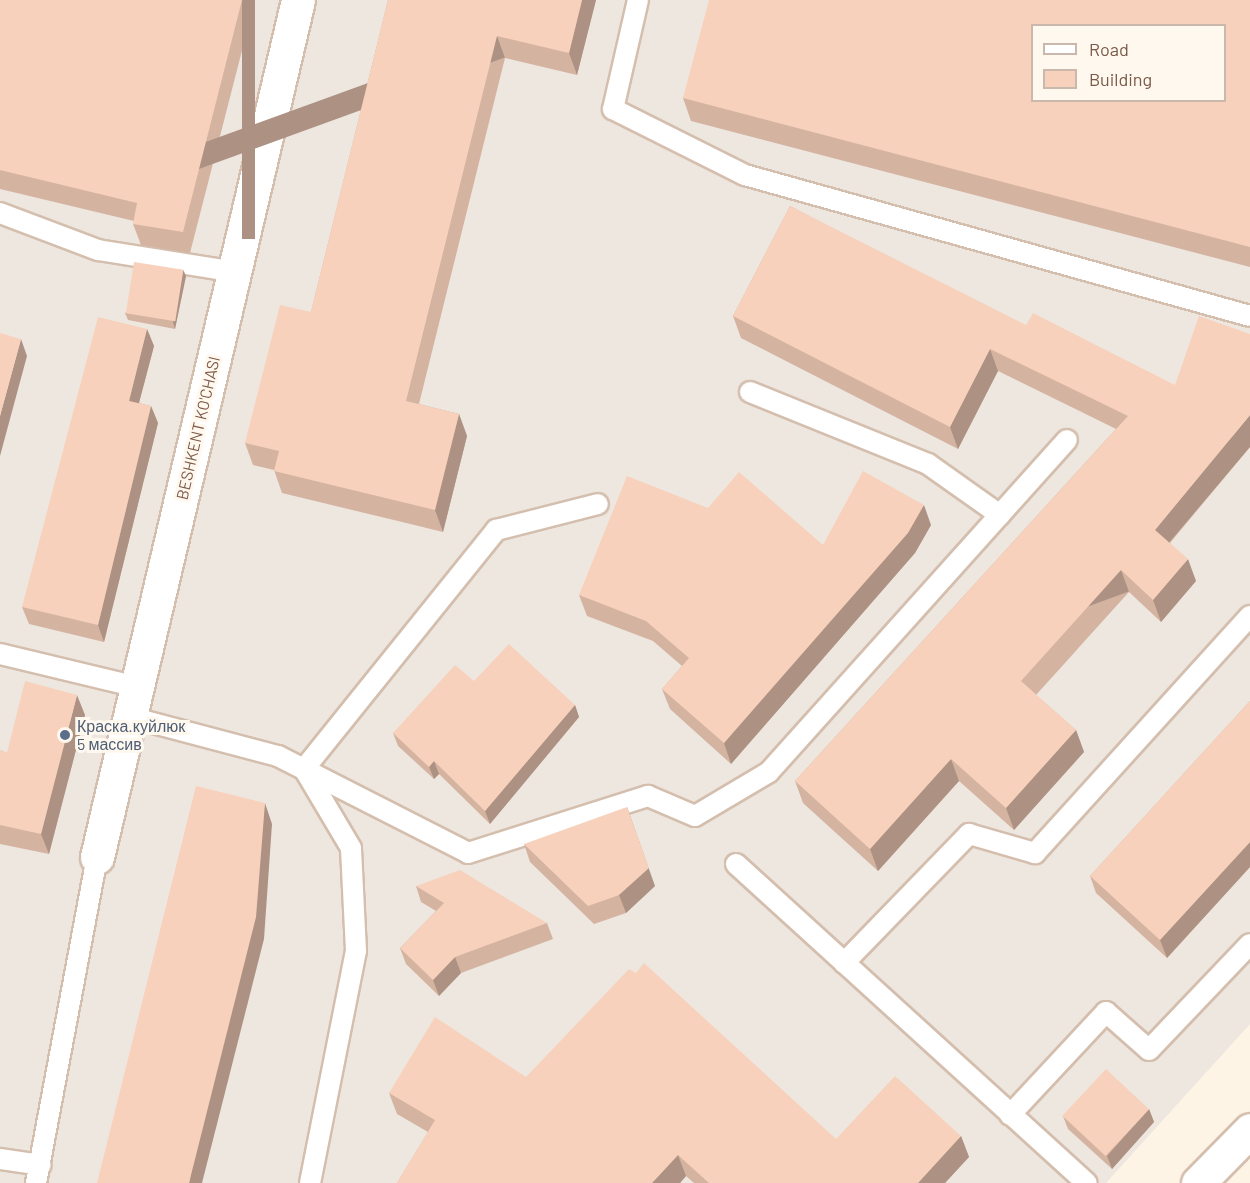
<!DOCTYPE html>
<meta charset="utf-8">
<style>
body{margin:0}
#map{position:relative;width:1250px;height:1183px;overflow:hidden;background:#fef4e6;font-family:Barlow,sans-serif}
div>[style]{position:absolute}
.industrial>*{inset:0;background:#eee7e0}
.roads{filter:drop-shadow(2px 0 #d4bead) drop-shadow(-2px 0 #d4bead) drop-shadow(0 2px #d4bead) drop-shadow(0 -2px #d4bead)}
.service>*{height:20px;margin:-10px;padding:0 10px;transform-origin:10px;border-radius:10px;background:#fff}
.minor>*{height:33px;margin:-16.5px;padding:0 16.5px;transform-origin:16.5px;border-radius:16.5px;background:#fff}
.tertiary>*{height:33px;margin:-16.5px;padding:0 16.5px;transform-origin:16.5px;border-radius:16.5px;background:#fff}
.wall>*{inset:0;background:#d4b4a1}
.shaded-wall>*{inset:0;background:#ad9283;transform-origin:0 0}
.building>*{inset:0;background:#f7d1bb;transform-origin:0 0}
.dots>*{width:16px;height:16px;translate:-50% -50%;box-sizing:border-box;border:3px solid #fff8ef;border-radius:50%}
span{translate:-50% -50%;white-space:nowrap;text-align:center;line-height:1.15;-webkit-text-stroke:6px #fff8ef;paint-order:stroke}
.street-label{font-size:16px;color:#7b5948}
.service-label{font-size:16px;color:#4e5e75}
.left{translate:0 -50%;text-align:left}
.legend{position:absolute;left:1031px;top:24px;width:195px;height:78px;box-sizing:border-box;background:#fff8ef;border:2px solid #cab8ac;margin:0;padding:8px 10px;list-style:none;font-size:18px;color:#7b5948}
.legend li{display:flex;align-items:center;gap:12px;height:30px}
.legend b{width:30px;border:2px solid #cab8ac}
</style>
<div id="map">
<div class="industrial">
<div style="clip-path:polygon(evenodd,0 0,1250px 0,1250px 1024px,1106px 1183px,0 1183px,0 0,1032px 26px,1224px 26px,1224px 100px,1032px 100px,1032px 26px)"></div>
</div>
<div class="roads">
<div class="service">
<div style="left:638px;top:0;width:112px;rotate:102.9deg"></div>
<div style="left:613px;top:109px;width:148px;rotate:26.6deg"></div>
<div style="left:745px;top:175px;width:524px;rotate:15.6deg"></div>
<div style="left:0;top:213px;width:105px;rotate:20.7deg"></div>
<div style="left:98px;top:250px;width:139px;rotate:9.1deg"></div>
<div style="left:750px;top:392px;width:192px;rotate:22deg"></div>
<div style="left:928px;top:464px;width:88px;rotate:35.3deg"></div>
<div style="left:0;top:654px;width:141px;rotate:13.5deg"></div>
<div style="left:130px;top:717px;width:153px;rotate:14.8deg"></div>
<div style="left:278px;top:756px;width:213px;rotate:27deg"></div>
<div style="left:468px;top:853px;width:189px;rotate:-17.6deg"></div>
<div style="left:648px;top:796px;width:51px;rotate:23.1deg"></div>
<div style="left:695px;top:816px;width:86px;rotate:-30.7deg"></div>
<div style="left:769px;top:772px;width:446px;rotate:-48.1deg"></div>
<div style="left:736px;top:864px;width:474px;rotate:42.3deg"></div>
<div style="left:844px;top:963px;width:180px;rotate:-45.9deg"></div>
<div style="left:969px;top:834px;width:69px;rotate:16.1deg"></div>
<div style="left:1035px;top:853px;width:320px;rotate:-47.8deg"></div>
<div style="left:1010px;top:1115px;width:141px;rotate:-47deg"></div>
<div style="left:1106px;top:1012px;width:57px;rotate:41.5deg"></div>
<div style="left:1149px;top:1050px;width:146px;rotate:-46.4deg"></div>
<div style="left:0;top:1159px;width:41px;rotate:8.3deg"></div>
<div style="left:36px;top:1183px;width:332px;rotate:-79.4deg"></div>
<div style="left:310px;top:1183px;width:237px;rotate:-78.8deg"></div>
<div style="left:356px;top:951px;width:103px;rotate:-92.8deg"></div>
<div style="left:351px;top:848px;width:92px;rotate:-120.7deg"></div>
<div style="left:304px;top:769px;width:307px;rotate:-51.2deg"></div>
<div style="left:496px;top:530px;width:105px;rotate:-14.3deg"></div>
</div>
<div class="minor">
<div style="left:97px;top:857px;width:880px;rotate:-76.8deg"></div>
</div>
<div class="tertiary">
<div style="left:1198px;top:1183px;width:74px;rotate:-45.5deg"></div>
</div>
</div>
<div class="wall">
<div style="clip-path:polygon(0 0,255px 0,190px 253px,141px 245px,133px 224px,134px 221px,0 189px)"></div>
<div style="clip-path:polygon(388px 0,596px 0,577px 75px,505px 58px,419px 404px,459px 414px,467px 436px,443px 532px,282px 493px,274px 470px,253px 465px,245px 443px,311px 312px)"></div>
<div style="clip-path:polygon(1250px 0,1250px 267px,691px 121px,683px 98px)"></div>
<div style="clip-path:polygon(790px 206px,1250px 447px,1170px 543px,1196px 581px,1161px 622px,1129px 592px,1036px 695px,1076px 730px,1084px 752px,1014px 830px,959px 781px,878px 871px,803px 803px,795px 781px,1116px 429px,998px 371px,958px 449px,741px 338px,733px 316px)"></div>
<div style="clip-path:polygon(183px 270px,186px 276px,175px 329px,128px 320px,125px 313px)"></div>
<div style="clip-path:polygon(147px 329px,154px 346px,139px 403px,151px 406px,158px 423px,104px 642px,29px 624px,22px 607px)"></div>
<div style="clip-path:polygon(708px 508px,823px 545px,931px 525px,915px 553px,731px 764px,670px 709px,662px 689px,682px 666px,653px 641px,587px 616px,579px 595px)"></div>
<div style="clip-path:polygon(474px 681px,575px 705px,579px 717px,490px 824px,439px 774px,434px 779px,398px 746px,393px 733px)"></div>
<div style="clip-path:polygon(1250px 701px,1250px 867px,1167px 958px,1096px 893px,1090px 876px)"></div>
<div style="clip-path:polygon(85px 715px,49px 854px,0 844px,0 750px,7px 753px)"></div>
<div style="clip-path:polygon(524px 844px,655px 886px,626px 913px,594px 924px,530px 862px)"></div>
<div style="clip-path:polygon(416px 886px,547px 923px,553px 939px,461px 973px,439px 996px,406px 964px,400px 948px,436px 911px,421px 902px)"></div>
<div style="clip-path:polygon(526px 1077px,836px 1139px,961px 1136px,969px 1157px,945px 1183px,694px 1183px,686px 1176px,680px 1183px,397px 1183px,428px 1132px,397px 1114px,389px 1093px)"></div>
<div style="clip-path:polygon(1149px 1109px,1154px 1122px,1112px 1169px,1068px 1129px,1063px 1116px)"></div>
</div>
<div class="shaded-wall">
<div style="left:242px;top:0;width:13px;height:239px"></div>
<div style="clip-path:polygon(582px 0,596px 0,577px 75px,569px 53px)"></div>
<div style="left:497px;top:36px;width:23px;height:376px;rotate:70deg"></div>
<div style="clip-path:polygon(183px 270px,186px 276px,175px 329px,173px 322px)"></div>
<div style="clip-path:polygon(147px 329px,154px 346px,135px 418px,129px 401px)"></div>
<div style="clip-path:polygon(21px 339px,27px 356px,0 456px,0 416px)"></div>
<div style="clip-path:polygon(990px 349px,998px 371px,958px 449px,950px 427px)"></div>
<div style="clip-path:polygon(151px 406px,158px 423px,104px 642px,98px 625px)"></div>
<div style="clip-path:polygon(459px 414px,467px 436px,443px 532px,435px 510px)"></div>
<div style="clip-path:polygon(1250px 415px,1250px 447px,1162px 551px,1155px 530px)"></div>
<div style="clip-path:polygon(924px 505px,931px 525px,915px 553px,731px 764px,724px 743px)"></div>
<div style="clip-path:polygon(1188px 559px,1196px 581px,1161px 622px,1153px 600px)"></div>
<div style="left:1121px;top:570px;width:23px;height:149px;rotate:70deg"></div>
<div style="clip-path:polygon(77px 695px,85px 715px,49px 854px,41px 834px)"></div>
<div style="clip-path:polygon(575px 705px,579px 717px,490px 824px,485px 811px)"></div>
<div style="clip-path:polygon(1076px 730px,1084px 752px,1014px 830px,1006px 808px)"></div>
<div style="clip-path:polygon(951px 759px,959px 781px,878px 871px,870px 849px)"></div>
<div style="clip-path:polygon(434px 761px,439px 774px,434px 779px,429px 767px)"></div>
<div style="clip-path:polygon(265px 803px,272px 824px,264px 939px,202px 1183px,189px 1183px)"></div>
<div style="clip-path:polygon(627px 807px,655px 886px,626px 913px,619px 895px)"></div>
<div style="clip-path:polygon(1250px 842px,1250px 867px,1167px 958px,1160px 940px)"></div>
<div style="clip-path:polygon(455px 957px,461px 973px,439px 996px,433px 980px)"></div>
<div style="clip-path:polygon(1149px 1109px,1154px 1122px,1112px 1169px,1107px 1156px)"></div>
<div style="clip-path:polygon(961px 1136px,969px 1157px,945px 1183px,918px 1183px)"></div>
<div style="clip-path:polygon(678px 1155px,686px 1176px,680px 1183px,652px 1183px)"></div>
</div>
<div class="building">
<div style="clip-path:polygon(0 0,242px 0,183px 232px,133px 224px,137px 203px,0 170px)"></div>
<div style="clip-path:polygon(388px 0,582px 0,569px 53px,497px 36px,406px 401px,459px 414px,435px 510px,274px 471px,279px 451px,245px 443px,280px 305px,311px 312px)"></div>
<div style="clip-path:polygon(evenodd,709px 0,1250px 0,1250px 247px,683px 98px,709px 0,1032px 26px,1224px 26px,1224px 100px,1032px 100px,1032px 26px)"></div>
<div style="clip-path:polygon(790px 206px,1026px 325px,1033px 313px,1175px 385px,1199px 316px,1250px 334px,1250px 415px,1155px 530px,1188px 559px,1153px 600px,1121px 570px,1021px 681px,1076px 730px,1006px 808px,951px 759px,870px 849px,795px 781px,1128px 416px,990px 349px,950px 427px,733px 316px)"></div>
<div style="left:134px;top:262px;width:50px;height:52px;rotate:9deg"></div>
<div style="clip-path:polygon(98px 317px,147px 329px,129px 401px,151px 406px,98px 625px,22px 607px)"></div>
<div style="clip-path:polygon(0 333px,21px 339px,0 416px)"></div>
<div style="clip-path:polygon(863px 471px,924px 505px,908px 533px,724px 743px,662px 689px,689px 658px,646px 621px,579px 595px,627px 476px,708px 508px,739px 472px,823px 545px)"></div>
<div style="clip-path:polygon(509px 644px,575px 705px,485px 811px,434px 761px,429px 767px,393px 733px,455px 665px,474px 681px)"></div>
<div style="clip-path:polygon(25px 681px,77px 695px,41px 834px,0 825px,0 750px,7px 753px)"></div>
<div style="clip-path:polygon(1250px 701px,1250px 842px,1160px 940px,1090px 876px)"></div>
<div style="clip-path:polygon(196px 786px,265px 803px,256px 917px,189px 1183px,97px 1183px)"></div>
<div style="clip-path:polygon(627px 807px,649px 868px,619px 895px,588px 906px,524px 844px)"></div>
<div style="clip-path:polygon(460px 870px,547px 923px,455px 957px,433px 980px,400px 948px,444px 903px,416px 886px)"></div>
<div style="clip-path:polygon(644px 963px,836px 1139px,895px 1076px,961px 1136px,918px 1183px,709px 1183px,678px 1155px,652px 1183px,397px 1183px,435px 1120px,389px 1093px,435px 1017px,526px 1077px,629px 969px,636px 973px)"></div>
<div style="left:1106px;top:1069px;width:59px;height:64px;rotate:43deg"></div>
</div>
<div class="dots">
<div style="left:65px;top:735px;background:#5c6f8a"></div>
</div>
<div class="street-label">
<span style="left:198px;top:428px;rotate:-77deg">BESHKENT KO'CHASI</span>
</div>
<div class="service-label">
<span class="left" style="left:77px;top:735px">Краска.куйлюк<br>5 массив</span>
</div>
<ul class="legend">
<li><b style="height:8px;background:#fff"></b>Road</li>
<li><b style="height:16px;background:#f7d1bb"></b>Building</li>
</ul>
</div>
